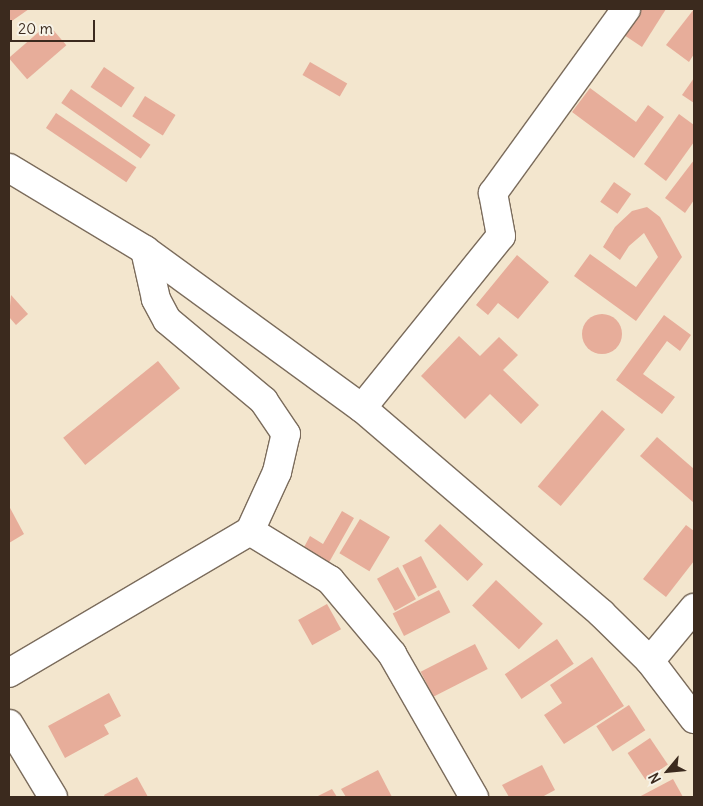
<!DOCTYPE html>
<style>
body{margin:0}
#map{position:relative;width:703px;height:806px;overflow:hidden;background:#f3e6ce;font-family:Delius,sans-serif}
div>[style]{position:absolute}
.building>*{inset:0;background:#e7ad9a;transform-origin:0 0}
.round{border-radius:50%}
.roads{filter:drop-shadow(1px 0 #7b6c5c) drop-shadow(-1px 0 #7b6c5c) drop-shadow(0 1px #7b6c5c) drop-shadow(0 -1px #7b6c5c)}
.minor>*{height:28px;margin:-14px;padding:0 14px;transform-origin:14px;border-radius:14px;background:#fff}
.major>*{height:28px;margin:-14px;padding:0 14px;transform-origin:14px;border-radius:14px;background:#fff}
span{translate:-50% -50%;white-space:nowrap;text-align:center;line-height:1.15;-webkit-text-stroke:4px #f7f3e8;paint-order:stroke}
.frame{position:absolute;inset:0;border:10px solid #3b2a1e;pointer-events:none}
.north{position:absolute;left:643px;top:746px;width:50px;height:50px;-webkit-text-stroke:4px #f7f3e8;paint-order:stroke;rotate:242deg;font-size:14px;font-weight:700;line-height:20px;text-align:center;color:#3b2a1e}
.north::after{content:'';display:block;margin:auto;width:18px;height:22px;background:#3b2a1e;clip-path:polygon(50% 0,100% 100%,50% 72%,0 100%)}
.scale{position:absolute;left:10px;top:20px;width:85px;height:22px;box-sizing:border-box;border:2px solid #3b2a1e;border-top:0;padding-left:6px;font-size:15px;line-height:18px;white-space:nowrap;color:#3b2a1e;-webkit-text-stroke:4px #f7f3e8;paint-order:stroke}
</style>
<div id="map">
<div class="building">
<div style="clip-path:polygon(9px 9px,29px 9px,9px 23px)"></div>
<div style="clip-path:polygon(641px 9px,666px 9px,642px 47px,624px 35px)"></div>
<div style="clip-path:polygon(694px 9px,694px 54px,689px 62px,666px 45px)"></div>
<div style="left:48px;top:24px;width:28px;height:52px;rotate:49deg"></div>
<div style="left:310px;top:62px;width:43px;height:15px;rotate:30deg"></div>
<div style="left:104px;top:67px;width:37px;height:24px;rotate:34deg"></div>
<div style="clip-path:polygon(694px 78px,694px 103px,682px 95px)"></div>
<div style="clip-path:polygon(590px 88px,636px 122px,648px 105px,664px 117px,634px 158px,572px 112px)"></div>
<div style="left:71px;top:89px;width:97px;height:17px;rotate:35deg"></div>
<div style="left:145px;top:96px;width:36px;height:24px;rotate:32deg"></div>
<div style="left:56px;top:113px;width:97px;height:18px;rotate:34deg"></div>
<div style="clip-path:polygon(679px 114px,694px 125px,694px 142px,666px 181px,644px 164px)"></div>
<div style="clip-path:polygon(694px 160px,694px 200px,685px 213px,665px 198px)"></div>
<div style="left:614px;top:182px;width:21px;height:24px;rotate:35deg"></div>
<div style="clip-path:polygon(647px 207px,660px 217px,682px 257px,636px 321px,574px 276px,590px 254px,636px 287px,658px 257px,644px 233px,629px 246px,620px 260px,603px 247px,615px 227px,632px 211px)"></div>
<div style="clip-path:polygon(517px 255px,549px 282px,518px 319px,498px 303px,488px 315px,476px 305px)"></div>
<div style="clip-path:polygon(11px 295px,28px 314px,16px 325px,9px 317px)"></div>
<div class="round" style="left:582px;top:314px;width:40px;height:40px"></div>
<div style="clip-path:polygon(664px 315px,691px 335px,680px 351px,667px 341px,643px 374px,675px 397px,662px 414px,616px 380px)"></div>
<div style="clip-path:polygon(459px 336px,480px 356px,499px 337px,518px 355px,503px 370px,539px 405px,521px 424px,490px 394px,465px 419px,421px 376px)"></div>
<div style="left:158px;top:361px;width:35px;height:122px;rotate:51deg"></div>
<div style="left:602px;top:410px;width:30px;height:100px;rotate:40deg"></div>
<div style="clip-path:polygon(657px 437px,694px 469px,694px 503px,640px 456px)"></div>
<div style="clip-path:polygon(9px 506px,24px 534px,9px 543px)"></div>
<div style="clip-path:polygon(342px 511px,354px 518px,327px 566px,302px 551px,310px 536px,323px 544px)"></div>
<div style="left:360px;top:519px;width:35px;height:40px;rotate:31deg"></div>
<div style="left:440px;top:524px;width:59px;height:23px;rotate:43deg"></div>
<div style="clip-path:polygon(686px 525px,694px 531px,694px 561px,666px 597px,643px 579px)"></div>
<div style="left:421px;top:556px;width:35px;height:21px;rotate:63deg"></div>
<div style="left:398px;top:567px;width:37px;height:24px;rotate:61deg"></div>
<div style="left:496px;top:580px;width:64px;height:35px;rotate:43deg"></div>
<div style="left:439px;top:590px;width:25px;height:52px;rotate:63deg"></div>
<div style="left:327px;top:604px;width:29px;height:33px;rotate:61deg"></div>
<div style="left:557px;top:639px;width:30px;height:63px;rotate:56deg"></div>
<div style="left:475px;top:644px;width:28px;height:61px;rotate:63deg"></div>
<div style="clip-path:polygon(592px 657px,624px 706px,564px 744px,544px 715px,562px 703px,550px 685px)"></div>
<div style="clip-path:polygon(109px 693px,121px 716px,104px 725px,109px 734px,65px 758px,48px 726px)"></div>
<div style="left:629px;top:705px;width:30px;height:39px;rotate:57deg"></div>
<div style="left:650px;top:738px;width:32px;height:27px;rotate:56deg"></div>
<div style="clip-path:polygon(542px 765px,555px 790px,542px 797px,509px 797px,502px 785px)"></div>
<div style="clip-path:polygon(378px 770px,392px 797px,346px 797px,341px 789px)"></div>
<div style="clip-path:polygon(137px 777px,148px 797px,105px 797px,104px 795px)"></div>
<div style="clip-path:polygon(673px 779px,683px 797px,639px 797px)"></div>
<div style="clip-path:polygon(332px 789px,337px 797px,316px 797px)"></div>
</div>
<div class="roads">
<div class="minor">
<div style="left:362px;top:408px;width:221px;rotate:-51.1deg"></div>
<div style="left:501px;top:236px;width:44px;rotate:-100.5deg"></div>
<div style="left:493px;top:193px;width:227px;rotate:-54.1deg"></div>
<div style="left:250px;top:531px;width:94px;rotate:31.5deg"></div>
<div style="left:330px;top:580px;width:97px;rotate:50deg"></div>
<div style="left:392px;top:654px;width:165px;rotate:60.2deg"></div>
<div style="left:650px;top:661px;width:69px;rotate:-50.3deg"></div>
<div style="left:9px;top:673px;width:280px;rotate:-30.5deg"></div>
<div style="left:250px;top:531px;width:65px;rotate:-65.4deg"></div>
<div style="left:277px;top:472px;width:39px;rotate:-77deg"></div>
<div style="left:286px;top:434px;width:40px;rotate:-124deg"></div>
<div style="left:264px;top:401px;width:126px;rotate:-140.1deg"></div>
<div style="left:167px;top:320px;width:24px;rotate:-118deg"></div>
<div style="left:156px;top:299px;width:50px;rotate:-102.7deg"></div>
<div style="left:9px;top:724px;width:85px;rotate:58.9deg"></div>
</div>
<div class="major">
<div style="left:9px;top:168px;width:159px;rotate:31.1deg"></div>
<div style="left:145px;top:250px;width:268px;rotate:36.1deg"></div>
<div style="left:362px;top:408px;width:315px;rotate:40.6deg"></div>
<div style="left:601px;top:613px;width:69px;rotate:44.4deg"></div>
<div style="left:650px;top:661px;width:73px;rotate:52.8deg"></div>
</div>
</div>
<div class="frame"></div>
<div class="north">N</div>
<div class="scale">20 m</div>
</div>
